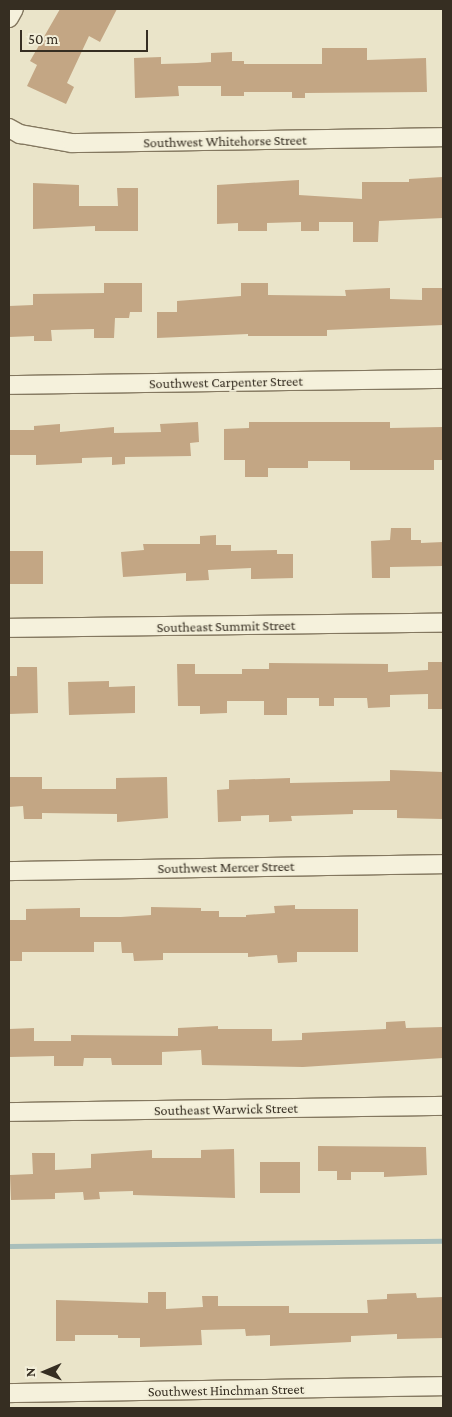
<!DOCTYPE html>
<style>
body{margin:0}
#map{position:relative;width:452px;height:1417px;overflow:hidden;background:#eae4c9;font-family:"Crimson Pro",serif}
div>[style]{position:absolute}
.stream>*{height:5px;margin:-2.5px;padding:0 2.5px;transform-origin:2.5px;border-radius:2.5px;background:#aabfbb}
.building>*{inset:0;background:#c3a684;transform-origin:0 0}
.roads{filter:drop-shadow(1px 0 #847860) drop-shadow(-1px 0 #847860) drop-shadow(0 1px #847860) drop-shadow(0 -1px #847860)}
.street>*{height:18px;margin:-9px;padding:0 9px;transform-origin:9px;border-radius:9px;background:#f5f1dc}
span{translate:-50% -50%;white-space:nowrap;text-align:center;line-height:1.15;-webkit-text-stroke:4px #f2eed8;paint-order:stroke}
.street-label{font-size:14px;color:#362e22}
.frame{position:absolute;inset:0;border:10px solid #362e22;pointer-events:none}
.north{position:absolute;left:20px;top:1347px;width:50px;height:50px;-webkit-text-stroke:4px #f2eed8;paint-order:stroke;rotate:269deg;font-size:14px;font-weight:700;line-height:20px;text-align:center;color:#362e22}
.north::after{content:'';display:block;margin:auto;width:18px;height:22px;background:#362e22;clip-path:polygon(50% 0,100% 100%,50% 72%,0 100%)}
.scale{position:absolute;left:20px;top:30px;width:128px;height:22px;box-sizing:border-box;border:2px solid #362e22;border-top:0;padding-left:6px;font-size:15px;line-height:18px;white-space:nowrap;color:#362e22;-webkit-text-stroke:4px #f2eed8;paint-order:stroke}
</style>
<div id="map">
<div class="stream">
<div style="left:9px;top:1246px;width:434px;rotate:-0.7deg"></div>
</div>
<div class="building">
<div style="clip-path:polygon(60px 9px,117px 9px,100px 42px,89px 36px,67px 83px,74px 87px,66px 104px,27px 86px,37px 65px,30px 61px)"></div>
<div style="clip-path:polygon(322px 48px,367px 48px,367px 60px,426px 58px,427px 92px,305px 93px,305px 98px,292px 98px,292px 92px,244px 92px,244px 96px,221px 96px,221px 86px,178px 86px,179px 96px,135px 98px,134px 58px,161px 57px,161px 64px,197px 63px,211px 62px,211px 53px,232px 52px,232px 61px,244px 61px,244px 64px,322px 64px)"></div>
<div style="clip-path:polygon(443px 177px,443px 218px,379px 221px,378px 242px,353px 242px,353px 222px,319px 222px,319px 231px,301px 231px,301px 222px,267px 223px,267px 231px,238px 231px,238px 223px,217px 224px,217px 185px,299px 180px,299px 195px,362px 199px,362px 182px,409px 182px,409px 179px)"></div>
<div style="clip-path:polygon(33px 183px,79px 185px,79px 206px,118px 206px,117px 188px,138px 188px,138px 231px,95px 231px,95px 226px,33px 229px)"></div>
<div style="clip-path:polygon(104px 283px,142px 283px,142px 312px,130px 312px,129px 318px,115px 318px,114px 338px,94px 338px,94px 329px,51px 330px,52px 341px,34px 341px,34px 336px,9px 337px,9px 306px,33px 305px,33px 294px,104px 293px)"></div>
<div style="clip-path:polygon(241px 283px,268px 283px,268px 295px,346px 296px,345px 290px,390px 288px,390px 299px,422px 300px,422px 288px,443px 288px,443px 325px,327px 330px,327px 336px,248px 336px,248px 334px,157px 338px,157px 312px,177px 312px,177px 301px,241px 296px)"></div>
<div style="clip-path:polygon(198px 422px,199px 442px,190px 443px,191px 456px,125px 457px,125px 464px,112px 465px,112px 457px,82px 458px,82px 463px,36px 465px,36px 455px,9px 455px,9px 430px,34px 430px,34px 426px,60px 424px,60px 432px,114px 427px,114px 433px,161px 432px,160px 424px)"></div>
<div style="clip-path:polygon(249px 422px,390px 422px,390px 428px,443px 427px,443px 460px,434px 460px,434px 470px,350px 470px,350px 461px,308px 461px,308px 468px,268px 468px,268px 477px,245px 477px,245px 460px,224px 460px,224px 429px,249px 428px)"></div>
<div style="clip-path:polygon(391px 528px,411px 528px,411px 540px,421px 540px,421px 543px,443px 542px,443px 566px,390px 567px,390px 578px,372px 578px,371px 541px,390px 540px)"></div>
<div style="clip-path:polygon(216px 535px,216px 545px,231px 545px,231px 551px,277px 550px,277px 554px,293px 554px,293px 578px,251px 579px,251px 568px,208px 570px,209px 580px,186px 581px,186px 573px,123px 577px,121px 552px,144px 550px,143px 544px,200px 544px,200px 536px)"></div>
<div style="left:9px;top:551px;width:34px;height:33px"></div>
<div style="clip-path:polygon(428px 662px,443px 662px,443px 709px,428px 709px,428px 694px,390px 695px,390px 707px,368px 708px,367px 698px,334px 698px,334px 706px,319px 706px,319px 698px,287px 698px,287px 715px,264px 715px,264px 701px,227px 701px,227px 713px,200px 714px,200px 706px,178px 706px,177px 664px,195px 664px,195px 674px,242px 674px,242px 669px,269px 669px,269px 663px,388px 664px,388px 672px,428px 670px)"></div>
<div style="clip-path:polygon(17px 667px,37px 667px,38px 713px,9px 714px,9px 676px,17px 676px)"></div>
<div style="clip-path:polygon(109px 681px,109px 687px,135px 686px,135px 713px,69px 715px,68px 682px)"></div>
<div style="clip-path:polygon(390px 770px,443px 772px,443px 819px,397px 818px,397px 810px,353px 810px,353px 814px,291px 816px,292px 821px,269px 822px,269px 815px,241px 816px,241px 821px,218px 822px,217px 790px,229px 789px,229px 780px,290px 778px,290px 783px,390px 781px)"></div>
<div style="clip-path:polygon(9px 777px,42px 777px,42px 789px,116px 789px,116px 778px,167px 777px,168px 818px,117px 822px,117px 814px,42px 813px,42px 819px,24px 819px,23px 806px,9px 807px)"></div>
<div style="clip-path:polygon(295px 905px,295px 909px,358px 909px,358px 952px,297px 952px,297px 962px,278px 963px,277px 955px,248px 957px,248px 953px,163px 953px,163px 960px,134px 961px,133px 953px,122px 953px,121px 942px,94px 942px,94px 952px,22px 952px,22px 961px,9px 961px,9px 920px,26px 920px,26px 909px,80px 908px,80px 917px,121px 917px,151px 915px,151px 907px,201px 908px,201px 911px,219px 911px,219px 917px,246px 917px,246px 915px,275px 913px,274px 906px)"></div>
<div style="clip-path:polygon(405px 1021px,406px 1028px,443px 1027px,443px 1058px,303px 1067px,202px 1065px,201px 1050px,162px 1052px,162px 1065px,112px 1065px,111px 1058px,84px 1058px,83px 1066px,54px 1066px,54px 1056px,9px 1057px,9px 1029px,34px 1028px,34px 1041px,71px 1041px,71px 1035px,178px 1036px,178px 1028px,218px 1026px,218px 1029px,272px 1029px,272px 1041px,302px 1040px,302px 1033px,386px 1029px,386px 1022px)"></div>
<div style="clip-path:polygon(318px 1146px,426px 1147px,427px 1175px,384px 1177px,384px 1172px,351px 1172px,351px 1180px,337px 1180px,337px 1171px,318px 1171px)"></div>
<div style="clip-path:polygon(234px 1149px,235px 1198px,133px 1195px,133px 1191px,99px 1192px,100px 1199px,84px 1200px,83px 1192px,55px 1193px,55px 1199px,11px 1200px,10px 1175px,33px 1174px,32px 1153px,55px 1153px,55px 1170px,91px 1168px,91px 1154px,152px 1150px,152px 1158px,201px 1158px,201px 1150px)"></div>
<div style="left:260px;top:1162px;width:40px;height:31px"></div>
<div style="clip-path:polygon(148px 1292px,166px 1292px,166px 1309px,203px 1307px,202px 1296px,218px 1296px,218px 1306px,289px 1306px,289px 1313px,368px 1313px,367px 1300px,387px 1299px,387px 1294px,416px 1293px,417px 1298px,443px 1297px,443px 1338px,397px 1339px,397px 1334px,351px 1336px,351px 1342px,270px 1346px,270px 1335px,246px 1336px,245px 1329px,201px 1330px,202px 1345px,140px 1347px,140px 1338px,118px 1338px,118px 1335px,75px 1335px,75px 1341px,56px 1341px,56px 1300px,148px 1303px)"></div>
</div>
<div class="roads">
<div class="street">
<div style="left:9px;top:18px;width:10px;rotate:-61deg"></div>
<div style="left:9px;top:128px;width:13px;rotate:29deg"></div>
<div style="left:20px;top:134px;width:53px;rotate:9.8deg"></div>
<div style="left:72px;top:143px;width:371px;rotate:-0.9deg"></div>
<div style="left:9px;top:385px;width:434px;rotate:-0.8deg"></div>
<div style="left:9px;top:628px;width:434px;rotate:-0.7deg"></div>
<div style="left:9px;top:871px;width:434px;rotate:-0.9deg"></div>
<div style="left:9px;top:1112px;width:434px;rotate:-0.8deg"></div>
<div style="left:9px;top:1393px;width:434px;rotate:-0.9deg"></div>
</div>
</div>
<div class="street-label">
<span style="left:225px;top:141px;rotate:-1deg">Southwest Whitehorse Street</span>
<span style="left:226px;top:382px;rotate:-1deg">Southwest Carpenter Street</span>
<span style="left:226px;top:626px;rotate:-1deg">Southeast Summit Street</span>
<span style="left:226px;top:867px;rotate:-1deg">Southwest Mercer Street</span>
<span style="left:226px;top:1109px;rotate:-1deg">Southeast Warwick Street</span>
<span style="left:226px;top:1390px;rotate:-1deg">Southwest Hinchman Street</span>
</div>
<div class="frame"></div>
<div class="north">N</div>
<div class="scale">50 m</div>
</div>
